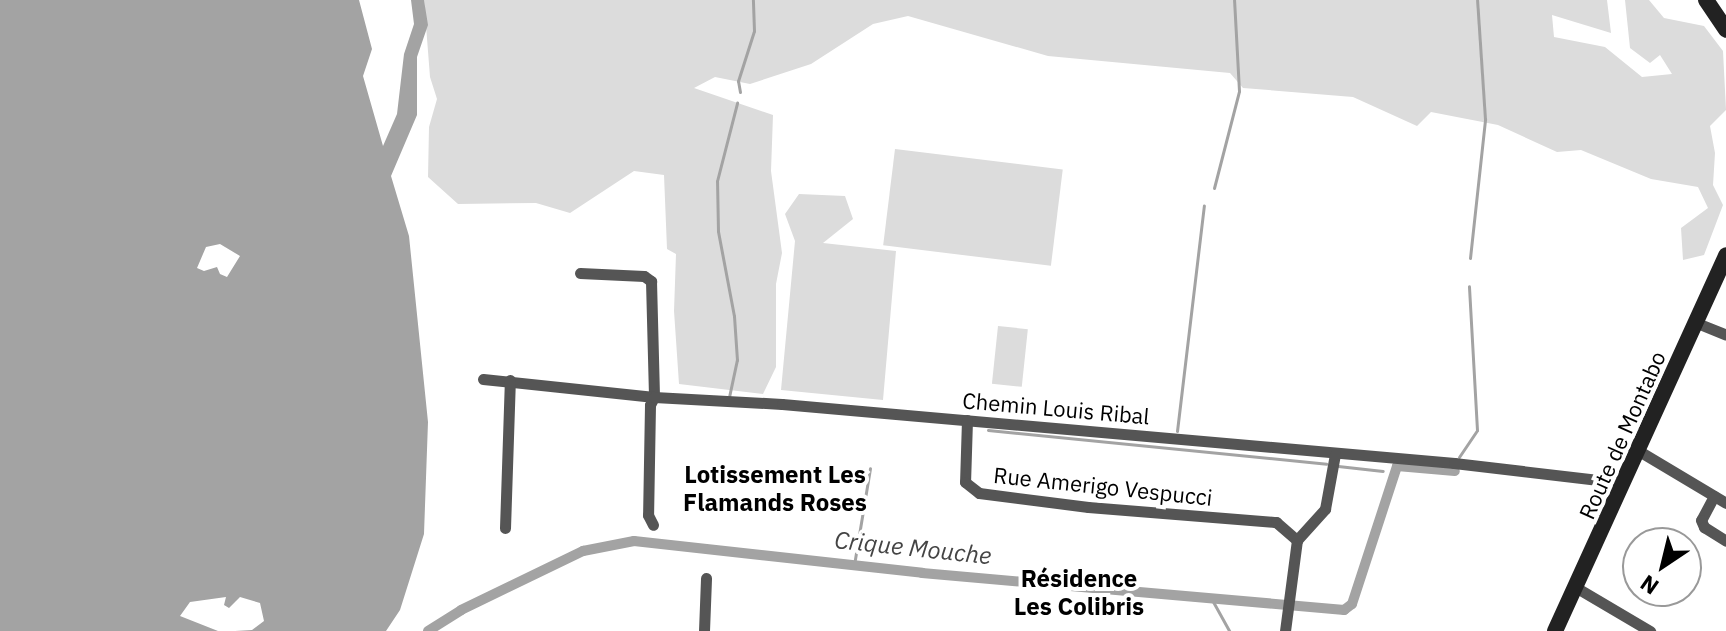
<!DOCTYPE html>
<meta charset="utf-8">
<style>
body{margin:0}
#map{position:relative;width:1726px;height:631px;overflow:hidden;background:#fff;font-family:"IBM Plex Sans",sans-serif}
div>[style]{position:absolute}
.green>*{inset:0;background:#dcdcdc;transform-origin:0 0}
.water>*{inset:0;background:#a3a3a3}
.stream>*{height:3px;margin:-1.5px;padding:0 1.5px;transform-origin:1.5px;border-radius:1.5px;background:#a3a3a3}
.canal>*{height:10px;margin:-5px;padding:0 5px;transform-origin:5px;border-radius:5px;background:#a3a3a3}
.street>*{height:11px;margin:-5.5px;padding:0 5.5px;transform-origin:5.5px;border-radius:5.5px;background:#555}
.secondary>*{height:16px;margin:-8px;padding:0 8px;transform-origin:8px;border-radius:8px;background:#222}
span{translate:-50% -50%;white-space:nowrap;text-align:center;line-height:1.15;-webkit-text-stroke:8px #fff;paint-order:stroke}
.street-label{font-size:22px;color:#000}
.neighbourhood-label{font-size:24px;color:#000;font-weight:700}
.water-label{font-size:24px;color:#444;font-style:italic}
.north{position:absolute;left:1622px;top:527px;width:80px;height:80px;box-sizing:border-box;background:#fff;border:2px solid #999;border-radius:50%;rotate:215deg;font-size:22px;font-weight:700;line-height:32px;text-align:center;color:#000}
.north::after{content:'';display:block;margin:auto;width:28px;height:36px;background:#000;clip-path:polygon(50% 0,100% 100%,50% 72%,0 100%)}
</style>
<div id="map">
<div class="green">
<div style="clip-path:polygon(424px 0,1607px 0,1611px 33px,1552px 15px,1554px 37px,1605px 47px,1642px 77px,1672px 74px,1660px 55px,1650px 63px,1630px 48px,1625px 0,1649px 0,1664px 18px,1704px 26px,1723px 51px,1726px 110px,1710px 126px,1715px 153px,1713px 185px,1723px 205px,1704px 255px,1683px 260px,1681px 228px,1708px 208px,1698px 187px,1651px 179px,1581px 150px,1557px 152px,1498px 125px,1431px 112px,1417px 126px,1353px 97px,1243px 88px,1230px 73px,1048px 56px,908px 16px,873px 24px,811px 64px,750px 84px,715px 77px,694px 88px,773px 115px,771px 171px,782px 253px,776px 284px,776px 367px,763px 394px,679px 384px,674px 311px,676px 254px,667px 249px,664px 175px,634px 171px,570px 213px,536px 203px,458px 204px,428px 177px,429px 127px,437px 99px,430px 77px)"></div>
<div style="left:895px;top:149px;width:169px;height:97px;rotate:7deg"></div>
<div style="clip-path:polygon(799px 194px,845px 196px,853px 219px,823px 243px,896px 251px,883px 400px,781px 390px,795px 241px,785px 214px)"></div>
<div style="left:998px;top:326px;width:30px;height:58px;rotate:6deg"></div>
</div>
<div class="water">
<div style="clip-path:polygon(evenodd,0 0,359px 0,372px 49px,363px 76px,383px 146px,397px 114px,404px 54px,414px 24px,411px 0,424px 0,428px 25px,417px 57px,417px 115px,391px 176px,409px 236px,428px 422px,424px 534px,400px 610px,386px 631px,235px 631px,252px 630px,264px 621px,260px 603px,240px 597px,229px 608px,224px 605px,226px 597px,190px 602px,180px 616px,218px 631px,0 631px,0 0,220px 244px,240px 256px,227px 277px,220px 274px,217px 267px,204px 271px,197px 268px,206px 247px,220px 244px)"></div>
</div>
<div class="stream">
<div style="left:740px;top:92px;width:11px;rotate:-100deg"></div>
<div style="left:738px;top:81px;width:52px;rotate:-72.3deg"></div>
<div style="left:754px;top:31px;width:31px;rotate:-92deg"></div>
<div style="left:1214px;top:188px;width:100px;rotate:-75.5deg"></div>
<div style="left:1239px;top:91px;width:91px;rotate:-93.1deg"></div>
<div style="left:1470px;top:258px;width:140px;rotate:-83.8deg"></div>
<div style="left:1485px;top:119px;width:119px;rotate:-93.8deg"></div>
<div style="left:729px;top:397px;width:38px;rotate:-78deg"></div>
<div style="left:737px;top:360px;width:44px;rotate:-93.9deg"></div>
<div style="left:734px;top:316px;width:86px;rotate:-100.7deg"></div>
<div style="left:718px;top:231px;width:50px;rotate:-91.1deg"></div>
<div style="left:717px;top:181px;width:81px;rotate:-75.6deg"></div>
<div style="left:988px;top:430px;width:340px;rotate:5.7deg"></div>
<div style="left:1177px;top:431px;width:227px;rotate:-83.2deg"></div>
<div style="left:1459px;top:457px;width:32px;rotate:-56deg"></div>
<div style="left:1477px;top:430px;width:144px;rotate:-93.2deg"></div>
<div style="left:1338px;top:466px;width:45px;rotate:6.3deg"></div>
<div style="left:854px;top:565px;width:98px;rotate:-80.6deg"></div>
<div style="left:1211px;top:598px;width:38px;rotate:61deg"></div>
</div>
<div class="canal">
<div style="left:428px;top:631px;width:39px;rotate:-32deg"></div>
<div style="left:461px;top:610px;width:136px;rotate:-25.8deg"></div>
<div style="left:583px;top:551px;width:52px;rotate:-11.1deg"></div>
<div style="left:634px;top:541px;width:290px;rotate:6.3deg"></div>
<div style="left:922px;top:573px;width:424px;rotate:5deg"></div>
<div style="left:1344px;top:610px;width:10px;rotate:-37deg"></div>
<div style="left:1352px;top:604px;width:145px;rotate:-71.9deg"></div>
<div style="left:1397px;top:466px;width:58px;rotate:4.9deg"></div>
</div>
<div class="street">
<div style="left:580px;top:273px;width:64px;rotate:2.7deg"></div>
<div style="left:644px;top:276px;width:9px;rotate:36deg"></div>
<div style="left:651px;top:281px;width:116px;rotate:88.5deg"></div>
<div style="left:654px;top:397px;width:9px;rotate:117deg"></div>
<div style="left:650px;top:405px;width:110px;rotate:91deg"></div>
<div style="left:648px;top:515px;width:11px;rotate:63deg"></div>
<div style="left:1697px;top:323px;width:31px;rotate:22deg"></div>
<div style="left:483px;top:379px;width:172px;rotate:6deg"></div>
<div style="left:654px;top:397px;width:128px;rotate:3.1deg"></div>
<div style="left:782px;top:404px;width:675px;rotate:5.02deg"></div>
<div style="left:1454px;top:463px;width:171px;rotate:6.7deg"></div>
<div style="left:967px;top:420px;width:62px;rotate:91.8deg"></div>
<div style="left:965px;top:482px;width:18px;rotate:38deg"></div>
<div style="left:979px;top:493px;width:110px;rotate:7.3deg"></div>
<div style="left:1088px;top:507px;width:189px;rotate:4.6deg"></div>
<div style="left:1276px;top:522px;width:28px;rotate:41deg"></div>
<div style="left:1639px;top:451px;width:101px;rotate:30.9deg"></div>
<div style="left:1714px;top:496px;width:27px;rotate:118deg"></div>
<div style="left:1701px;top:520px;width:8px;rotate:67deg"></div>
<div style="left:1704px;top:527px;width:26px;rotate:32deg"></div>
<div style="left:505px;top:528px;width:148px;rotate:-88.1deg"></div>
<div style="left:1577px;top:588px;width:85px;rotate:30.5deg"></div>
<div style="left:704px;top:631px;width:53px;rotate:-87.8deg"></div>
<div style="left:1285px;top:631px;width:92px;rotate:-82.5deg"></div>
<div style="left:1297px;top:540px;width:42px;rotate:-47.9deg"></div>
<div style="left:1325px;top:509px;width:56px;rotate:-79.7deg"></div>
</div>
<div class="secondary">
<div style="left:1706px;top:0;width:36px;rotate:56deg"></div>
<div style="left:1555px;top:631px;width:413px;rotate:-65.5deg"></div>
</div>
<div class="street-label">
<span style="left:1056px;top:408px;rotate:5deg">Chemin Louis Ribal</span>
<span style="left:1622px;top:435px;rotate:-66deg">Route de Montabo</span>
<span style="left:1103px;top:486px;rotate:6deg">Rue Amerigo Vespucci</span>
</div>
<div class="neighbourhood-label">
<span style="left:775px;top:489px">Lotissement Les<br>Flamands Roses</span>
<span style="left:1079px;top:593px">Résidence<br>Les Colibris</span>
</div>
<div class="water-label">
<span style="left:913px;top:548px;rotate:6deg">Crique Mouche</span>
</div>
<div class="north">N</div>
</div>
